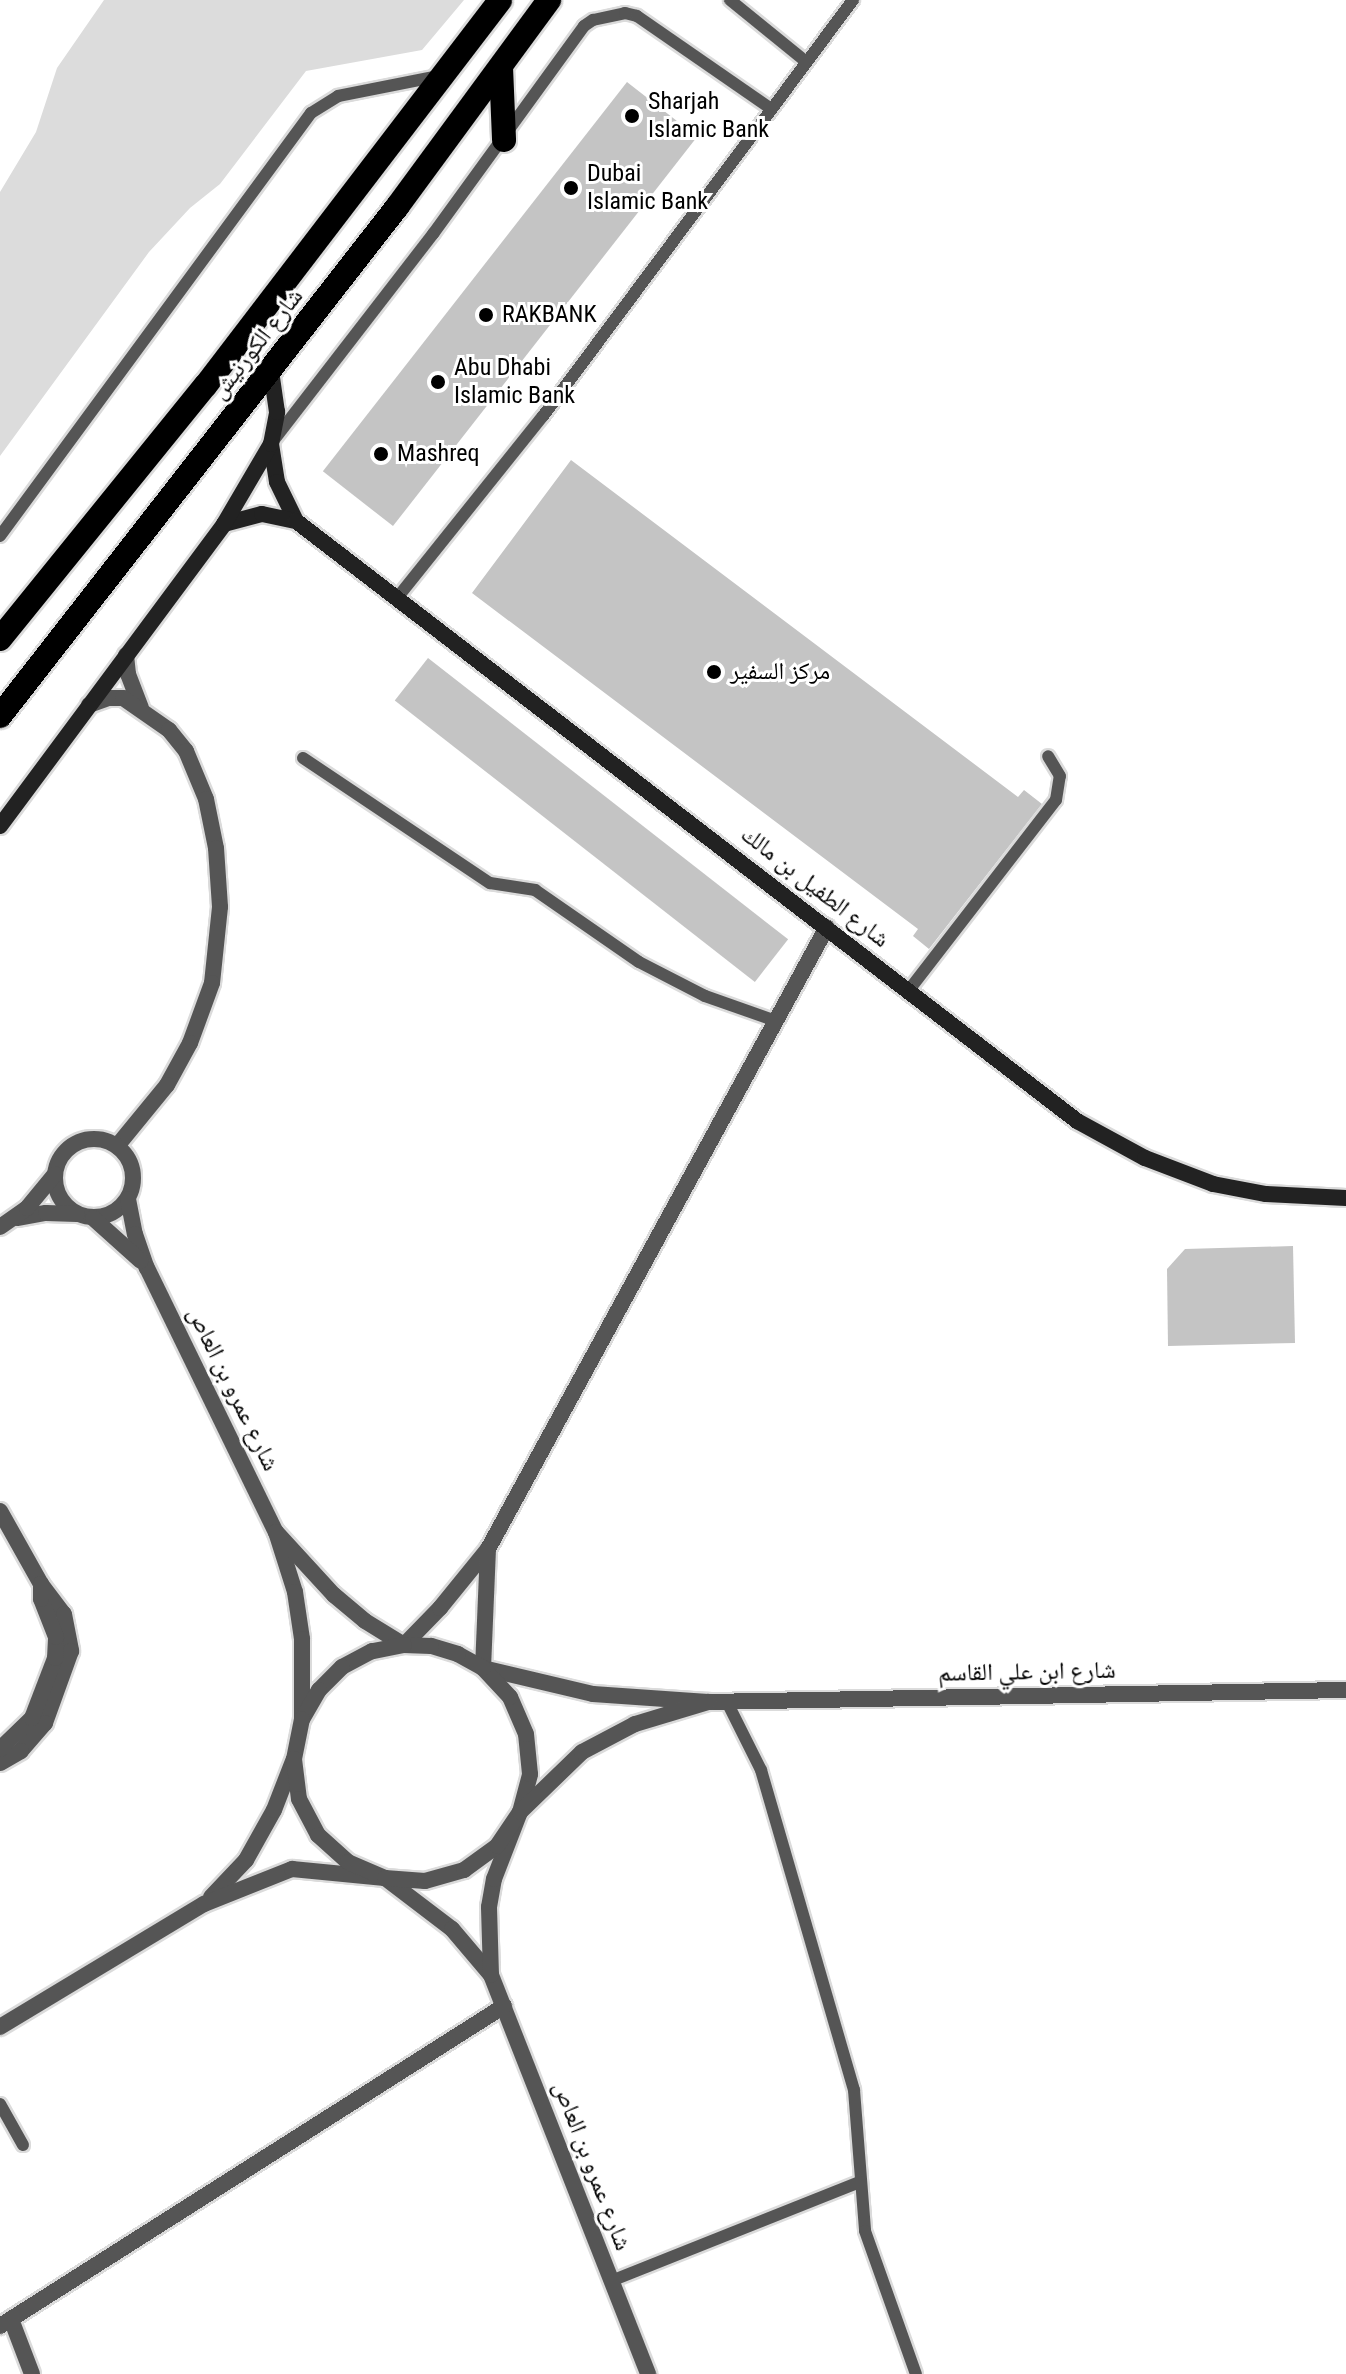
<!DOCTYPE html>
<meta charset="utf-8">
<style>
body{margin:0}
#map{position:relative;width:1346px;height:2374px;overflow:hidden;background:#fff;font-family:"Roboto Condensed","Noto Naskh Arabic",sans-serif}
div>[style]{position:absolute}
.green>*{inset:0;background:#dcdcdc}
.building>*{inset:0;background:#c4c4c4;transform-origin:0 0}
.roads{filter:drop-shadow(2px 0 #dbdbdb) drop-shadow(-2px 0 #dbdbdb) drop-shadow(0 2px #dbdbdb) drop-shadow(0 -2px #dbdbdb)}
.lane>*{height:12px;margin:-6px;padding:0 6px;transform-origin:6px;border-radius:6px;background:#555}
.street>*{height:16px;margin:-8px;padding:0 8px;transform-origin:8px;border-radius:8px;background:#555}
.street>.ring{margin:-8px;padding:0;box-sizing:content-box;background:none;border:16px solid #555;border-radius:50%}
.secondary>*{height:16px;margin:-8px;padding:0 8px;transform-origin:8px;border-radius:8px;background:#222}
.highway>*{height:24px;margin:-12px;padding:0 12px;transform-origin:12px;border-radius:12px;background:#000}
.dots>*{width:22px;height:22px;translate:-50% -50%;box-sizing:border-box;border:4px solid #fff;border-radius:50%}
span{translate:-50% -50%;white-space:nowrap;text-align:center;line-height:1.15;-webkit-text-stroke:6px #fff;paint-order:stroke}
.poi-label{font-size:24px;color:#000}
.left{translate:0 -50%;text-align:left}
.street-label{font-size:24px;color:#000}
</style>
<div id="map">
<div class="green">
<div style="clip-path:polygon(104px 0,464px 0,422px 50px,306px 71px,220px 184px,190px 208px,149px 252px,0 456px,0 192px,36px 132px,57px 68px)"></div>
</div>
<div class="building">
<div style="left:627px;top:82px;width:89px;height:494px;rotate:38deg"></div>
<div style="clip-path:polygon(571px 460px,1018px 797px,1024px 790px,1042px 804px,929px 949px,913px 936px,918px 929px,472px 593px)"></div>
<div style="left:428px;top:658px;width:457px;height:54px;rotate:38deg"></div>
<div style="clip-path:polygon(1293px 1246px,1295px 1343px,1168px 1346px,1167px 1269px,1185px 1249px)"></div>
</div>
<div class="roads">
<div class="lane">
<div style="left:730px;top:0;width:97px;rotate:39.1deg"></div>
<div style="left:273px;top:441px;width:262px;rotate:-52.3deg"></div>
<div style="left:433px;top:234px;width:257px;rotate:-54deg"></div>
<div style="left:584px;top:26px;width:11px;rotate:-34deg"></div>
<div style="left:593px;top:20px;width:33px;rotate:-12deg"></div>
<div style="left:625px;top:13px;width:12px;rotate:14deg"></div>
<div style="left:637px;top:16px;width:162px;rotate:34.7deg"></div>
<div style="left:0;top:536px;width:525px;rotate:-53.68deg"></div>
<div style="left:311px;top:113px;width:32px;rotate:-32deg"></div>
<div style="left:338px;top:96px;width:103px;rotate:-11.2deg"></div>
<div style="left:397px;top:598px;width:233px;rotate:-51.3deg"></div>
<div style="left:543px;top:416px;width:519px;rotate:-53.31deg"></div>
<div style="left:303px;top:758px;width:225px;rotate:33.8deg"></div>
<div style="left:490px;top:883px;width:46px;rotate:8.8deg"></div>
<div style="left:535px;top:890px;width:126px;rotate:34.7deg"></div>
<div style="left:639px;top:962px;width:74px;rotate:27.3deg"></div>
<div style="left:705px;top:996px;width:75px;rotate:19.4deg"></div>
<div style="left:909px;top:990px;width:240px;rotate:-52.3deg"></div>
<div style="left:1056px;top:800px;width:24px;rotate:-81deg"></div>
<div style="left:1060px;top:776px;width:23px;rotate:-121deg"></div>
<div style="left:727px;top:1702px;width:76px;rotate:63.4deg"></div>
<div style="left:761px;top:1770px;width:333px;rotate:73.8deg"></div>
<div style="left:854px;top:2090px;width:141px;rotate:85.5deg"></div>
<div style="left:865px;top:2231px;width:152px;rotate:70.4deg"></div>
<div style="left:0;top:2104px;width:47px;rotate:60.7deg"></div>
<div style="left:611px;top:2281px;width:268px;rotate:-21.7deg"></div>
</div>
<div class="street">
<div style="left:126px;top:655px;width:19px;rotate:84deg"></div>
<div style="left:128px;top:674px;width:36px;rotate:69deg"></div>
<div style="left:89px;top:705px;width:20px;rotate:-20deg"></div>
<div style="left:108px;top:698px;width:15px"></div>
<div style="left:123px;top:698px;width:56px;rotate:34.8deg"></div>
<div style="left:169px;top:730px;width:27px;rotate:51deg"></div>
<div style="left:186px;top:751px;width:52px;rotate:67.4deg"></div>
<div style="left:206px;top:799px;width:50px;rotate:78.5deg"></div>
<div style="left:216px;top:848px;width:59px;rotate:86.1deg"></div>
<div style="left:220px;top:907px;width:76px;rotate:96deg"></div>
<div style="left:212px;top:983px;width:64px;rotate:110.1deg"></div>
<div style="left:190px;top:1043px;width:48px;rotate:118.7deg"></div>
<div style="left:167px;top:1085px;width:79px;rotate:129.3deg"></div>
<div class="ring" style="left:55px;top:1139px;width:62px;height:62px"></div>
<div style="left:128px;top:1199px;width:36px;rotate:79deg"></div>
<div style="left:135px;top:1234px;width:36px;rotate:71deg"></div>
<div style="left:147px;top:1268px;width:294px;rotate:64deg"></div>
<div style="left:276px;top:1532px;width:63px;rotate:72.4deg"></div>
<div style="left:295px;top:1592px;width:48px;rotate:81.5deg"></div>
<div style="left:302px;top:1639px;width:78px;rotate:90deg"></div>
<div style="left:17px;top:1218px;width:29px;rotate:-10deg"></div>
<div style="left:46px;top:1213px;width:31px;rotate:2deg"></div>
<div style="left:93px;top:1218px;width:64px;rotate:41.9deg"></div>
<div style="left:0;top:1227px;width:33px;rotate:-35deg"></div>
<div style="left:27px;top:1208px;width:44px;rotate:-50.5deg"></div>
<div style="left:0;top:1511px;width:84px;rotate:60.7deg"></div>
<div style="left:41px;top:1584px;width:38px;rotate:53deg"></div>
<div style="left:64px;top:1614px;width:38px;rotate:79deg"></div>
<div style="left:71px;top:1651px;width:77px;rotate:109.9deg"></div>
<div style="left:45px;top:1723px;width:37px;rotate:131deg"></div>
<div style="left:21px;top:1751px;width:24px;rotate:150deg"></div>
<div style="left:276px;top:1532px;width:86px;rotate:47.4deg"></div>
<div style="left:334px;top:1595px;width:40px;rotate:40deg"></div>
<div style="left:365px;top:1621px;width:46px;rotate:31.6deg"></div>
<div style="left:404px;top:1645px;width:52px;rotate:-45.8deg"></div>
<div style="left:440px;top:1608px;width:76px;rotate:-50.9deg"></div>
<div style="left:488px;top:1549px;width:708px;rotate:-61.41deg"></div>
<div style="left:488px;top:1549px;width:119px;rotate:92.4deg"></div>
<div style="left:483px;top:1668px;width:113px;rotate:13.3deg"></div>
<div style="left:593px;top:1694px;width:115px;rotate:4deg"></div>
<div style="left:708px;top:1702px;width:638px;rotate:-1.08deg"></div>
<div style="left:0;top:1749px;width:45px;rotate:-44.1deg"></div>
<div style="left:32px;top:1718px;width:64px;rotate:-69deg"></div>
<div style="left:55px;top:1658px;width:21px;rotate:-87deg"></div>
<div style="left:56px;top:1637px;width:41px;rotate:-111.5deg"></div>
<div style="left:41px;top:1599px;width:15px;rotate:-90deg"></div>
<div style="left:211px;top:1897px;width:51px;rotate:-46.6deg"></div>
<div style="left:246px;top:1860px;width:57px;rotate:-60.8deg"></div>
<div style="left:274px;top:1810px;width:53px;rotate:-68.8deg"></div>
<div style="left:491px;top:1975px;width:429px;rotate:68.5deg"></div>
<div style="left:0;top:2027px;width:238px;rotate:-31.1deg"></div>
<div style="left:204px;top:1904px;width:95px;rotate:-21.7deg"></div>
<div style="left:292px;top:1869px;width:93px;rotate:5.5deg"></div>
<div style="left:385px;top:1878px;width:84px;rotate:37.3deg"></div>
<div style="left:452px;top:1929px;width:60px;rotate:49.7deg"></div>
<div style="left:491px;top:1975px;width:68px;rotate:-91.7deg"></div>
<div style="left:489px;top:1907px;width:28px;rotate:-80deg"></div>
<div style="left:494px;top:1879px;width:72px;rotate:-68.8deg"></div>
<div style="left:520px;top:1812px;width:39px;rotate:-75deg"></div>
<div style="left:530px;top:1774px;width:40px;rotate:-95.7deg"></div>
<div style="left:526px;top:1734px;width:40px;rotate:-113.4deg"></div>
<div style="left:510px;top:1697px;width:40px;rotate:-133deg"></div>
<div style="left:483px;top:1668px;width:29px;rotate:-151deg"></div>
<div style="left:458px;top:1654px;width:28px;rotate:-163deg"></div>
<div style="left:431px;top:1646px;width:27px;rotate:-178deg"></div>
<div style="left:404px;top:1645px;width:33px;rotate:169deg"></div>
<div style="left:372px;top:1651px;width:34px;rotate:152deg"></div>
<div style="left:342px;top:1667px;width:33px;rotate:135deg"></div>
<div style="left:319px;top:1690px;width:34px;rotate:120deg"></div>
<div style="left:302px;top:1719px;width:41px;rotate:101.3deg"></div>
<div style="left:294px;top:1759px;width:40px;rotate:82.9deg"></div>
<div style="left:299px;top:1799px;width:41px;rotate:62.2deg"></div>
<div style="left:318px;top:1835px;width:40px;rotate:42deg"></div>
<div style="left:348px;top:1862px;width:40px;rotate:23.4deg"></div>
<div style="left:385px;top:1878px;width:40px;rotate:4.3deg"></div>
<div style="left:425px;top:1881px;width:41px;rotate:-15.8deg"></div>
<div style="left:464px;top:1870px;width:41px;rotate:-36deg"></div>
<div style="left:497px;top:1846px;width:41px;rotate:-55.9deg"></div>
<div style="left:520px;top:1812px;width:86px;rotate:-44.1deg"></div>
<div style="left:582px;top:1752px;width:60px;rotate:-27.8deg"></div>
<div style="left:635px;top:1724px;width:76px;rotate:-16.8deg"></div>
<div style="left:11px;top:2319px;width:59px;rotate:69.1deg"></div>
<div style="left:0;top:2326px;width:597px;rotate:-32.41deg"></div>
</div>
<div class="secondary">
<div style="left:271px;top:444px;width:38px;rotate:81deg"></div>
<div style="left:277px;top:482px;width:43px;rotate:64deg"></div>
<div style="left:224px;top:524px;width:39px;rotate:-15deg"></div>
<div style="left:262px;top:514px;width:35px;rotate:12deg"></div>
<div style="left:296px;top:521px;width:985px;rotate:37.53deg"></div>
<div style="left:1077px;top:1121px;width:77px;rotate:28.6deg"></div>
<div style="left:1145px;top:1158px;width:73px;rotate:20.9deg"></div>
<div style="left:1213px;top:1184px;width:54px;rotate:10.7deg"></div>
<div style="left:1266px;top:1194px;width:80px;rotate:2.9deg"></div>
<div style="left:0;top:826px;width:376px;rotate:-53.4deg"></div>
<div style="left:224px;top:524px;width:93px;rotate:-59.6deg"></div>
<div style="left:271px;top:444px;width:33px;rotate:-79deg"></div>
<div style="left:277px;top:412px;width:41px;rotate:-98.3deg"></div>
</div>
<div class="highway">
<div style="left:501px;top:67px;width:73px;rotate:87.6deg"></div>
<div style="left:0;top:639px;width:327px;rotate:-51deg"></div>
<div style="left:206px;top:385px;width:484px;rotate:-52.6deg"></div>
<div style="left:0;top:716px;width:646px;rotate:-52.05deg"></div>
<div style="left:397px;top:207px;width:257px;rotate:-53.7deg"></div>
</div>
</div>
<div class="dots">
<div style="left:632px;top:116px;background:#000"></div>
<div style="left:571px;top:188px;background:#000"></div>
<div style="left:486px;top:315px;background:#000"></div>
<div style="left:438px;top:382px;background:#000"></div>
<div style="left:381px;top:454px;background:#000"></div>
<div style="left:714px;top:672px;background:#000"></div>
</div>
<div class="poi-label">
<span class="left" style="left:648px;top:116px">Sharjah<br>Islamic Bank</span>
<span class="left" style="left:587px;top:188px">Dubai<br>Islamic Bank</span>
<span class="left" style="left:502px;top:315px">RAKBANK</span>
<span class="left" style="left:454px;top:382px">Abu Dhabi<br>Islamic Bank</span>
<span class="left" style="left:397px;top:454px">Mashreq</span>
<span class="left" style="left:730px;top:672px">مركز السفير</span>
</div>
<div class="street-label">
<span style="left:257px;top:344px;rotate:-52deg">شارع الكورنيش</span>
<span style="left:815px;top:887px;rotate:38deg">شارع الطفيل بن مالك</span>
<span style="left:233px;top:1389px;rotate:64deg">شارع عمرو بن العاص</span>
<span style="left:1027px;top:1672px;rotate:-1deg">شارع ابن علي القاسم</span>
<span style="left:592px;top:2166px;rotate:69deg">شارع عمرو بن العاص</span>
</div>
</div>
